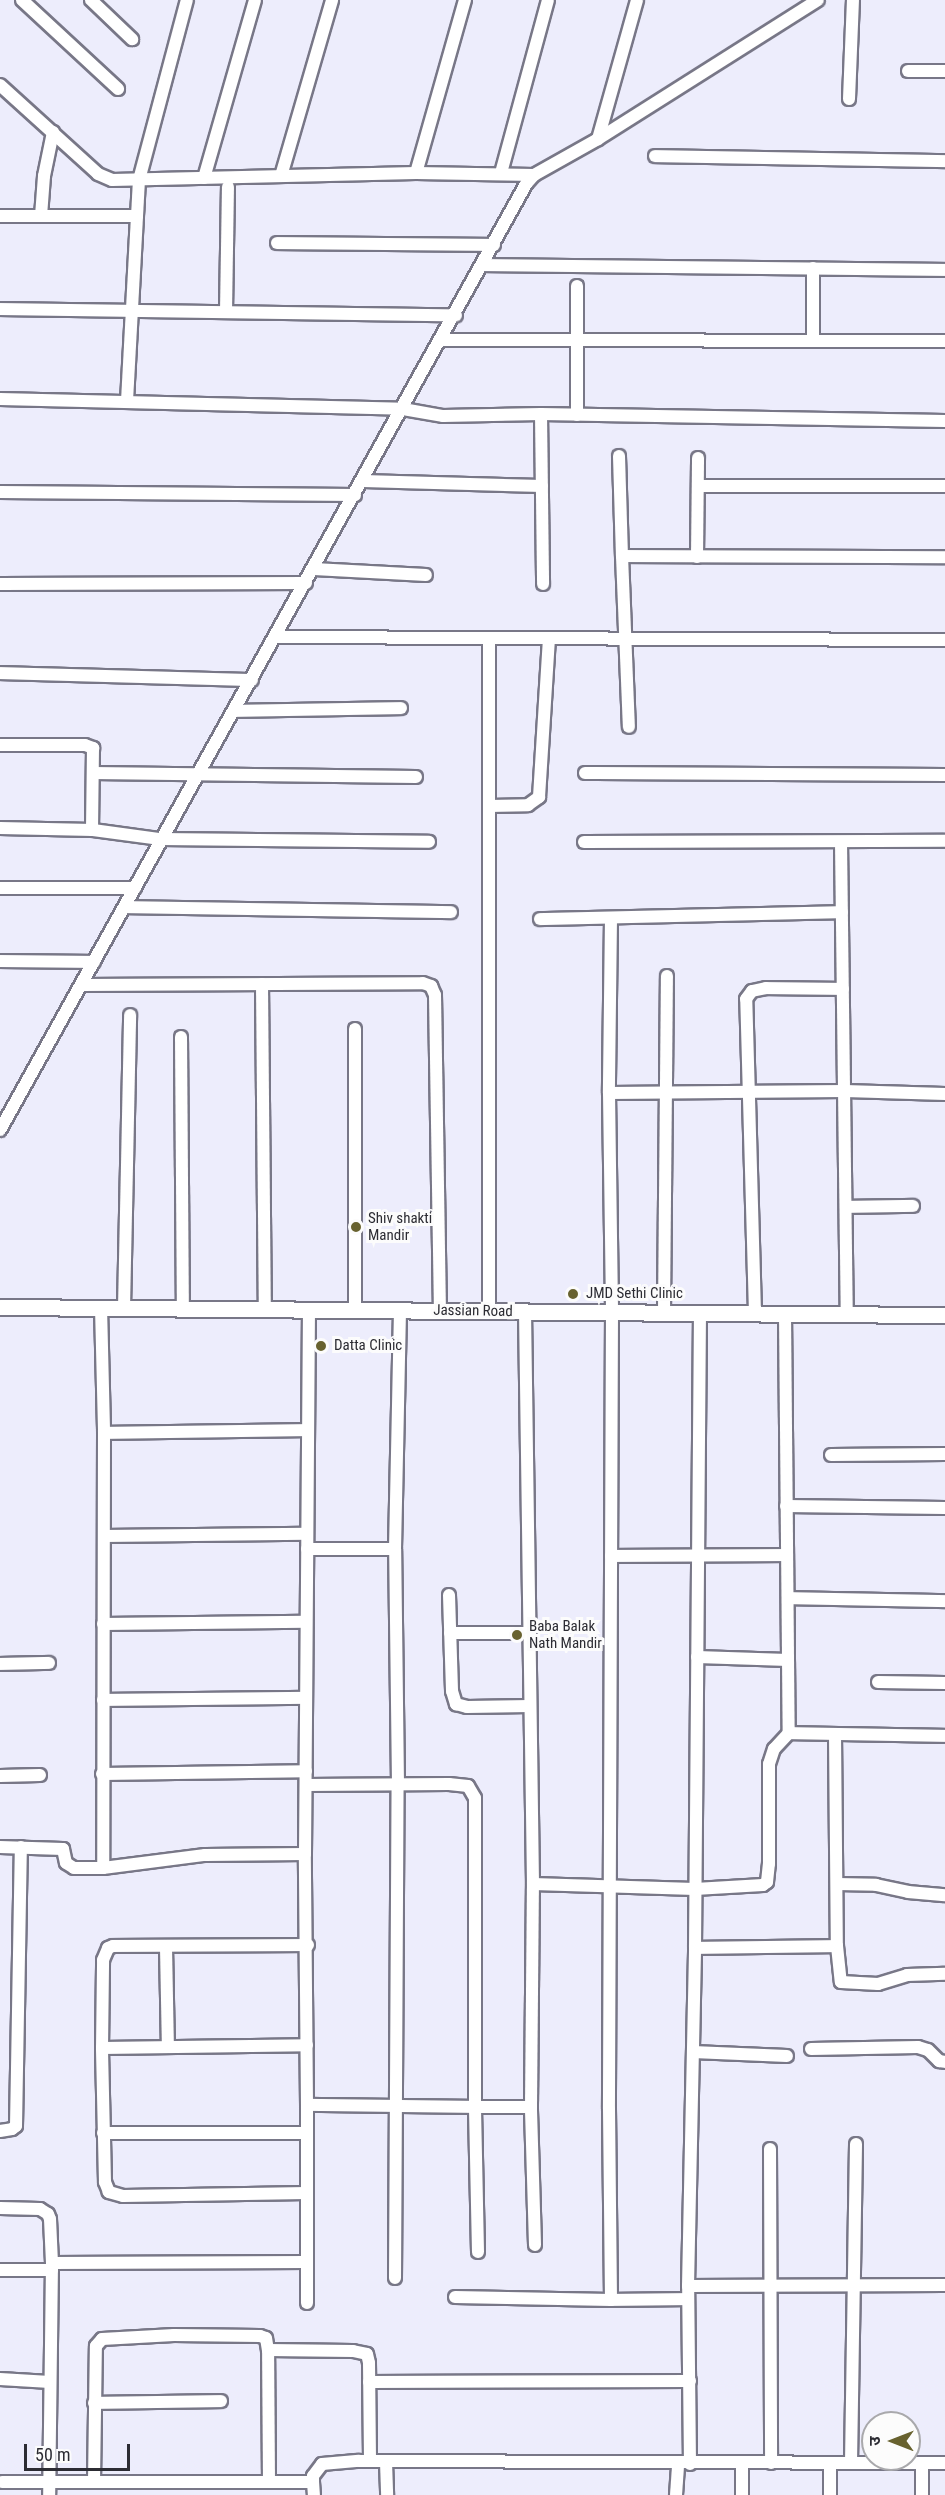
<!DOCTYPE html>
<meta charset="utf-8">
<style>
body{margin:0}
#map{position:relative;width:945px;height:2495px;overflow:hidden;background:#ededfc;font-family:"Roboto Condensed","Noto Sans Devanagari",sans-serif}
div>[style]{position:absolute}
.roads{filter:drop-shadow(2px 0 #787787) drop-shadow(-2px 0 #787787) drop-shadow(0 2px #787787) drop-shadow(0 -2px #787787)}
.minor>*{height:12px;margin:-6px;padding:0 6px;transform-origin:6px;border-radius:6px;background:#fff}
.tertiary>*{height:15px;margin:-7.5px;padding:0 7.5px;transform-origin:7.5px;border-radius:7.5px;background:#fff}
.dots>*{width:16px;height:16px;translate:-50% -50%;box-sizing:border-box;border:3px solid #fcfcfc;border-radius:50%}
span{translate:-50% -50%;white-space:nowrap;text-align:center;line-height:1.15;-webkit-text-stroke:6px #fcfcfc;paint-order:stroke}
.poi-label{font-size:15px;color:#2c2c33}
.left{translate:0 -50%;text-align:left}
.street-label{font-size:15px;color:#2c2c33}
.north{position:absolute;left:861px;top:2411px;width:60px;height:60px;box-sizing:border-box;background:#fcfcfc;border:2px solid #a9a9ac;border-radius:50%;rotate:270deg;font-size:16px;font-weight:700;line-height:24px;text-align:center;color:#2c2c33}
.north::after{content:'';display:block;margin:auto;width:21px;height:27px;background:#68622f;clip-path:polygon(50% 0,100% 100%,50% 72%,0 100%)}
.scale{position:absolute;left:24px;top:2444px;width:106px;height:27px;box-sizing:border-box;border:3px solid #2c2c33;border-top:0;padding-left:8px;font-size:18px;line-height:21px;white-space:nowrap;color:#2c2c33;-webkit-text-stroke:4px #fcfcfc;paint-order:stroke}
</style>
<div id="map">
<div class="roads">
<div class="minor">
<div style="left:22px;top:0;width:131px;rotate:42.8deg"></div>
<div style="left:91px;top:0;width:57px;rotate:43.6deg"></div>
<div style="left:908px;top:71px;width:37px"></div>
<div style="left:0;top:85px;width:132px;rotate:42.2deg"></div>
<div style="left:98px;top:174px;width:15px;rotate:23deg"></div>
<div style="left:112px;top:180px;width:304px;rotate:-1.3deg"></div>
<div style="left:416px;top:173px;width:118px;rotate:1deg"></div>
<div style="left:849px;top:99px;width:99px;rotate:-87.7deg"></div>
<div style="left:598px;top:139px;width:144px;rotate:-74.3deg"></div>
<div style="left:655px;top:156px;width:290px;rotate:1deg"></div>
<div style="left:416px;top:173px;width:180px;rotate:-74.2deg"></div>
<div style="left:501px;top:173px;width:179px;rotate:-74.8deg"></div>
<div style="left:281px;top:176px;width:183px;rotate:-73.8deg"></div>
<div style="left:204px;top:178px;width:185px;rotate:-74deg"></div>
<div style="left:0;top:216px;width:137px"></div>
<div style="left:41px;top:216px;width:40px;rotate:-85.7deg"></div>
<div style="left:44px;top:176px;width:45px;rotate:-78.4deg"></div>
<div style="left:277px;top:243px;width:217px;rotate:0.5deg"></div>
<div style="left:484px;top:265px;width:461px;rotate:0.6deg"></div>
<div style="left:0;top:309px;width:456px;rotate:0.8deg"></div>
<div style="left:226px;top:312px;width:125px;rotate:-89.1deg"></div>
<div style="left:442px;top:340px;width:503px;rotate:0.11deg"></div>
<div style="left:813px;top:341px;width:73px;rotate:-90deg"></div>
<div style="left:0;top:399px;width:403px;rotate:1.4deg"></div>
<div style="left:403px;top:409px;width:41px;rotate:9.9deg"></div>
<div style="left:443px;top:416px;width:98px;rotate:-1.2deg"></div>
<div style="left:541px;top:414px;width:404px;rotate:1deg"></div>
<div style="left:127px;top:401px;width:221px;rotate:-86.9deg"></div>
<div style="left:139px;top:180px;width:186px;rotate:-75.1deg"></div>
<div style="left:541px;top:414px;width:170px;rotate:89.3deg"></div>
<div style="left:577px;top:415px;width:129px;rotate:-90deg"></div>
<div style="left:619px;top:456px;width:100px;rotate:88.3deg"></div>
<div style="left:622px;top:556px;width:323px;rotate:0.2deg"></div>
<div style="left:363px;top:481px;width:179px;rotate:1.6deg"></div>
<div style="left:698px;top:486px;width:247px"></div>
<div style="left:0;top:492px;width:355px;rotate:0.5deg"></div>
<div style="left:622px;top:556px;width:171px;rotate:87.7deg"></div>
<div style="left:697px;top:557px;width:99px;rotate:-89.4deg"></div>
<div style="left:314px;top:569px;width:112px;rotate:3.1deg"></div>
<div style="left:0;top:584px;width:306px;rotate:-0.2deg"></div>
<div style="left:276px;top:637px;width:669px;rotate:0.26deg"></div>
<div style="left:0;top:673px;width:252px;rotate:1.6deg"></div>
<div style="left:234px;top:711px;width:167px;rotate:-1deg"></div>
<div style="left:0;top:745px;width:85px"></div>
<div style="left:85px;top:745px;width:9px;rotate:21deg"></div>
<div style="left:93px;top:748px;width:82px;rotate:90.7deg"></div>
<div style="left:93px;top:773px;width:323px;rotate:0.7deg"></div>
<div style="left:585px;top:773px;width:360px;rotate:0.3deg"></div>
<div style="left:489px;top:806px;width:39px;rotate:-1deg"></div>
<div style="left:528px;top:805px;width:14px;rotate:-36deg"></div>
<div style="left:539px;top:797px;width:157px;rotate:-86.4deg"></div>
<div style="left:0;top:828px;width:93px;rotate:1.2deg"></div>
<div style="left:93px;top:830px;width:68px;rotate:7.7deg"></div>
<div style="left:160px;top:839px;width:269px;rotate:0.6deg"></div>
<div style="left:584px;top:842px;width:361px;rotate:-0.2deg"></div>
<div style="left:841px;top:842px;width:472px;rotate:89.3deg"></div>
<div style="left:0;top:888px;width:135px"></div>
<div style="left:125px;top:907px;width:326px;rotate:0.9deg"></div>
<div style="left:611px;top:918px;width:175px;rotate:90.7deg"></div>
<div style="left:609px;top:1093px;width:219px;rotate:89.2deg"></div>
<div style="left:612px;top:1312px;width:797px;rotate:90.22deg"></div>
<div style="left:609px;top:2109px;width:191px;rotate:89.4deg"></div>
<div style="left:611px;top:2300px;width:77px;rotate:-0.7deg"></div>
<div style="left:540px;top:919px;width:302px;rotate:-1.3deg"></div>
<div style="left:0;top:961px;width:94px;rotate:0.6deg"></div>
<div style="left:262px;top:984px;width:325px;rotate:89.5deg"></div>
<div style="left:81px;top:985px;width:342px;rotate:-0.3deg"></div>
<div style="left:423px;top:983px;width:9px;rotate:21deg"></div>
<div style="left:431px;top:986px;width:10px;rotate:66deg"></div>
<div style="left:435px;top:995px;width:315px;rotate:89.1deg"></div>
<div style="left:355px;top:1029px;width:281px;rotate:90deg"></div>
<div style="left:181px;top:1037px;width:271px;rotate:89.6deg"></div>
<div style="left:609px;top:1093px;width:236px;rotate:-0.5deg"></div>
<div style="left:845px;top:1091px;width:100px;rotate:1.7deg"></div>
<div style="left:0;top:1130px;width:1082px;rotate:-60.92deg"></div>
<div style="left:526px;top:184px;width:12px;rotate:-48deg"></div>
<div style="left:534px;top:175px;width:73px;rotate:-29.4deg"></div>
<div style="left:598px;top:139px;width:260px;rotate:-32.3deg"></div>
<div style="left:846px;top:1207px;width:67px;rotate:-0.9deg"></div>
<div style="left:101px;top:1307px;width:126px;rotate:88.6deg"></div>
<div style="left:104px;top:1433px;width:435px;rotate:90.1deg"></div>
<div style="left:124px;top:1308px;width:293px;rotate:-88.8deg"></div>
<div style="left:489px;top:1311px;width:672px;rotate:-90deg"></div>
<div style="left:525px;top:1311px;width:573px;rotate:89.2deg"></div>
<div style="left:664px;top:1312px;width:336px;rotate:-89.5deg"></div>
<div style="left:755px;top:1313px;width:314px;rotate:-91.6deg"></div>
<div style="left:746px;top:999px;width:10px;rotate:-53deg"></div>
<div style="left:752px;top:991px;width:14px;rotate:-12deg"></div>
<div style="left:766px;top:988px;width:77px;rotate:0.7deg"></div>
<div style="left:785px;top:1313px;width:420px;rotate:89.5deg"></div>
<div style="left:789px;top:1733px;width:156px;rotate:1.1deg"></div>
<div style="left:104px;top:1433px;width:203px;rotate:-0.8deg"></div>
<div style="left:831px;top:1455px;width:114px;rotate:-0.5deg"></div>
<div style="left:786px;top:1506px;width:159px;rotate:0.7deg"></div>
<div style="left:104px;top:1536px;width:203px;rotate:-0.6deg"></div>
<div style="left:307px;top:1549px;width:88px"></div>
<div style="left:611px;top:1556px;width:176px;rotate:-0.3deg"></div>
<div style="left:449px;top:1595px;width:96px;rotate:88.2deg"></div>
<div style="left:452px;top:1691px;width:14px;rotate:73deg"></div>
<div style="left:456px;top:1704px;width:11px;rotate:15deg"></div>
<div style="left:467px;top:1707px;width:63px;rotate:-0.9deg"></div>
<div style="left:788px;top:1598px;width:157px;rotate:1.1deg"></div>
<div style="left:103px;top:1624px;width:203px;rotate:-0.6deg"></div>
<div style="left:450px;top:1633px;width:80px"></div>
<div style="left:697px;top:1657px;width:91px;rotate:1.9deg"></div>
<div style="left:0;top:1664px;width:49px;rotate:-1.2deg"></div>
<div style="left:878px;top:1682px;width:67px;rotate:0.9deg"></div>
<div style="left:103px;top:1700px;width:203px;rotate:-0.6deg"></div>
<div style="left:835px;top:1734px;width:212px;rotate:89.5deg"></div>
<div style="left:837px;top:1946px;width:36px;rotate:84deg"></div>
<div style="left:841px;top:1982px;width:37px;rotate:3deg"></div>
<div style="left:878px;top:1984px;width:30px;rotate:-17deg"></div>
<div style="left:907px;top:1975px;width:38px;rotate:-2deg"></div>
<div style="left:102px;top:1774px;width:204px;rotate:-0.8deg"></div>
<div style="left:0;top:1776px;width:40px;rotate:-1.4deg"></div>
<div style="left:306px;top:1785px;width:143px;rotate:-0.4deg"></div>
<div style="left:449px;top:1784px;width:19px;rotate:6deg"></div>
<div style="left:468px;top:1786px;width:14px;rotate:60deg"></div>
<div style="left:475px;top:1798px;width:309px;rotate:90deg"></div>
<div style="left:475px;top:2107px;width:168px;rotate:-179.3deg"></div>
<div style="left:307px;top:2105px;width:198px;rotate:90deg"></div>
<div style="left:0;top:1847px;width:63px;rotate:1.8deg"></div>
<div style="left:63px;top:1849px;width:14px;rotate:78deg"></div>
<div style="left:66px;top:1863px;width:9px;rotate:32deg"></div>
<div style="left:74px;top:1868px;width:29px"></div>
<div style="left:103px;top:1868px;width:103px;rotate:-7.3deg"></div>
<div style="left:205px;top:1855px;width:100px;rotate:-0.6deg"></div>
<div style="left:837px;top:1884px;width:39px;rotate:1deg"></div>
<div style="left:876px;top:1885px;width:33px;rotate:12deg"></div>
<div style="left:908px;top:1892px;width:37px;rotate:5deg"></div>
<div style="left:166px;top:1947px;width:100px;rotate:88.9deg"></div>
<div style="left:695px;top:1948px;width:142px;rotate:-0.8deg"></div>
<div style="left:102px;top:2048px;width:205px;rotate:-0.8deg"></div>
<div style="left:811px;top:2049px;width:107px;rotate:-1.1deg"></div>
<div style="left:918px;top:2047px;width:10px;rotate:17deg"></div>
<div style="left:928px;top:2050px;width:16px;rotate:45deg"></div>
<div style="left:939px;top:2061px;width:6px;rotate:9deg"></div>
<div style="left:693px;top:2052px;width:94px;rotate:2.4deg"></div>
<div style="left:307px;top:2105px;width:251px;rotate:-90.5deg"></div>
<div style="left:305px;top:1854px;width:545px;rotate:-89.58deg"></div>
<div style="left:0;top:2131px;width:12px;rotate:-9deg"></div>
<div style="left:12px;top:2129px;width:5px;rotate:-37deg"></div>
<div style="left:16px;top:2126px;width:279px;rotate:-89deg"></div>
<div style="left:103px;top:2133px;width:204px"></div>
<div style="left:770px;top:2149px;width:314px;rotate:89.8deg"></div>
<div style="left:307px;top:2193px;width:184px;rotate:179.1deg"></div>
<div style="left:123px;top:2196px;width:15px;rotate:-164deg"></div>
<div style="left:109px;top:2192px;width:11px;rotate:-112deg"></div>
<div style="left:105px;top:2182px;width:134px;rotate:-91.3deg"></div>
<div style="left:102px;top:2048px;width:88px;rotate:-89.3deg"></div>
<div style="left:103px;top:1960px;width:13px;rotate:-67deg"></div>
<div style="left:108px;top:1948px;width:5px;rotate:-22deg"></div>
<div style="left:113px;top:1946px;width:195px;rotate:-0.3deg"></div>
<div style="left:0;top:2208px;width:40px;rotate:1.4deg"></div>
<div style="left:40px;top:2209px;width:9px;rotate:32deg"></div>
<div style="left:48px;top:2214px;width:5px;rotate:68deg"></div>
<div style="left:50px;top:2219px;width:44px;rotate:87.4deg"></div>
<div style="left:52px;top:2263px;width:232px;rotate:90.7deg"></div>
<div style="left:535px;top:2245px;width:138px;rotate:-91.7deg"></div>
<div style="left:531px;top:2107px;width:223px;rotate:-89.5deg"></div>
<div style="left:533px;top:1884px;width:162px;rotate:1.8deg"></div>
<div style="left:695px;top:1889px;width:68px;rotate:-3.4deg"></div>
<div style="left:763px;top:1885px;width:5px;rotate:-37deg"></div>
<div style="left:767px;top:1882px;width:18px;rotate:-84deg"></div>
<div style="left:769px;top:1864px;width:100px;rotate:-90deg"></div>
<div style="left:769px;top:1764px;width:16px;rotate:-72deg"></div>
<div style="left:774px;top:1749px;width:22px;rotate:-47deg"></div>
<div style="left:478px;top:2252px;width:145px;rotate:-91.2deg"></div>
<div style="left:475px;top:2107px;width:56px"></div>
<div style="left:52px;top:2263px;width:255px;rotate:-0.2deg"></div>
<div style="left:0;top:2270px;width:52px"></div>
<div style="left:395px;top:2278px;width:494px;rotate:-89.7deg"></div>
<div style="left:398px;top:1784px;width:235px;rotate:-90.7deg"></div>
<div style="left:395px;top:1549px;width:239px;rotate:-88.8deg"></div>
<div style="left:688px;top:2286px;width:257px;rotate:-0.2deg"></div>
<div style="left:455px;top:2297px;width:156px;rotate:1.1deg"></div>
<div style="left:0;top:2379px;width:50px;rotate:3.4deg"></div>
<div style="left:369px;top:2382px;width:321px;rotate:-0.2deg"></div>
<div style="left:94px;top:2403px;width:127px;rotate:-0.9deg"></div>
<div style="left:386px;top:2462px;width:33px;rotate:88deg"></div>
<div style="left:742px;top:2463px;width:32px;rotate:90deg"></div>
<div style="left:830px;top:2463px;width:32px;rotate:90deg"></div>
<div style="left:851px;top:2463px;width:319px;rotate:-89.1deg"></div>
<div style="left:690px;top:2464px;width:178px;rotate:-90.6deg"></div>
<div style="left:688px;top:2286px;width:338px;rotate:-88.8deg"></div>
<div style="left:695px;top:1948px;width:635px;rotate:-89.55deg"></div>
<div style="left:2px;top:2482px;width:311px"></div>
<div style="left:313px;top:2482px;width:13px;rotate:86deg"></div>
<div style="left:94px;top:2482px;width:136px;rotate:-89.2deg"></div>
<div style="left:96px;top:2346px;width:9px;rotate:-49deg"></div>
<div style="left:102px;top:2339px;width:72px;rotate:-3.2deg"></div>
<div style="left:174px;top:2335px;width:86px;rotate:0.7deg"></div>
<div style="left:260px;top:2336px;width:6px;rotate:18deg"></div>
<div style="left:266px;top:2338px;width:12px;rotate:81deg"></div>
<div style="left:269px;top:2482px;width:132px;rotate:-90.4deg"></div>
<div style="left:268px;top:2350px;width:85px;rotate:0.7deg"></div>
<div style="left:353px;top:2351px;width:14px;rotate:12deg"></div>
<div style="left:367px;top:2354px;width:9px;rotate:77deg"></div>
<div style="left:369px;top:2363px;width:98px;rotate:89.4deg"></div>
<div style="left:313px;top:2482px;width:6px;rotate:-90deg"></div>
<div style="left:313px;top:2476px;width:15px;rotate:-53deg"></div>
<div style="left:322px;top:2464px;width:37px;rotate:-5deg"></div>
<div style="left:359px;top:2461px;width:586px;rotate:0.2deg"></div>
<div style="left:676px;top:2495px;width:31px;rotate:-86deg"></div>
<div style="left:922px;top:2495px;width:32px;rotate:-90deg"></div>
</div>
<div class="tertiary">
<div style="left:0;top:1307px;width:945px;rotate:0.49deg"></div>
</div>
</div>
<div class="dots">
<div style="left:356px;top:1227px;background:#68622f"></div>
<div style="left:573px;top:1294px;background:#68622f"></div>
<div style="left:321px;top:1346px;background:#68622f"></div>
<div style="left:517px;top:1635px;background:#68622f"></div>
</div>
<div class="poi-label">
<span class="left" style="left:368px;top:1227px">Shiv shakti<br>Mandir</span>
<span class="left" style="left:586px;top:1294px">JMD Sethi Clinic</span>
<span class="left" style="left:334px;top:1346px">Datta Clinic</span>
<span class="left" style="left:529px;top:1635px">Baba Balak<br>Nath Mandir</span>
</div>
<div class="street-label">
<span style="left:473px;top:1311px;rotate:1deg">Jassian Road</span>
</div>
<div class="north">उ</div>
<div class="scale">50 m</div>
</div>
